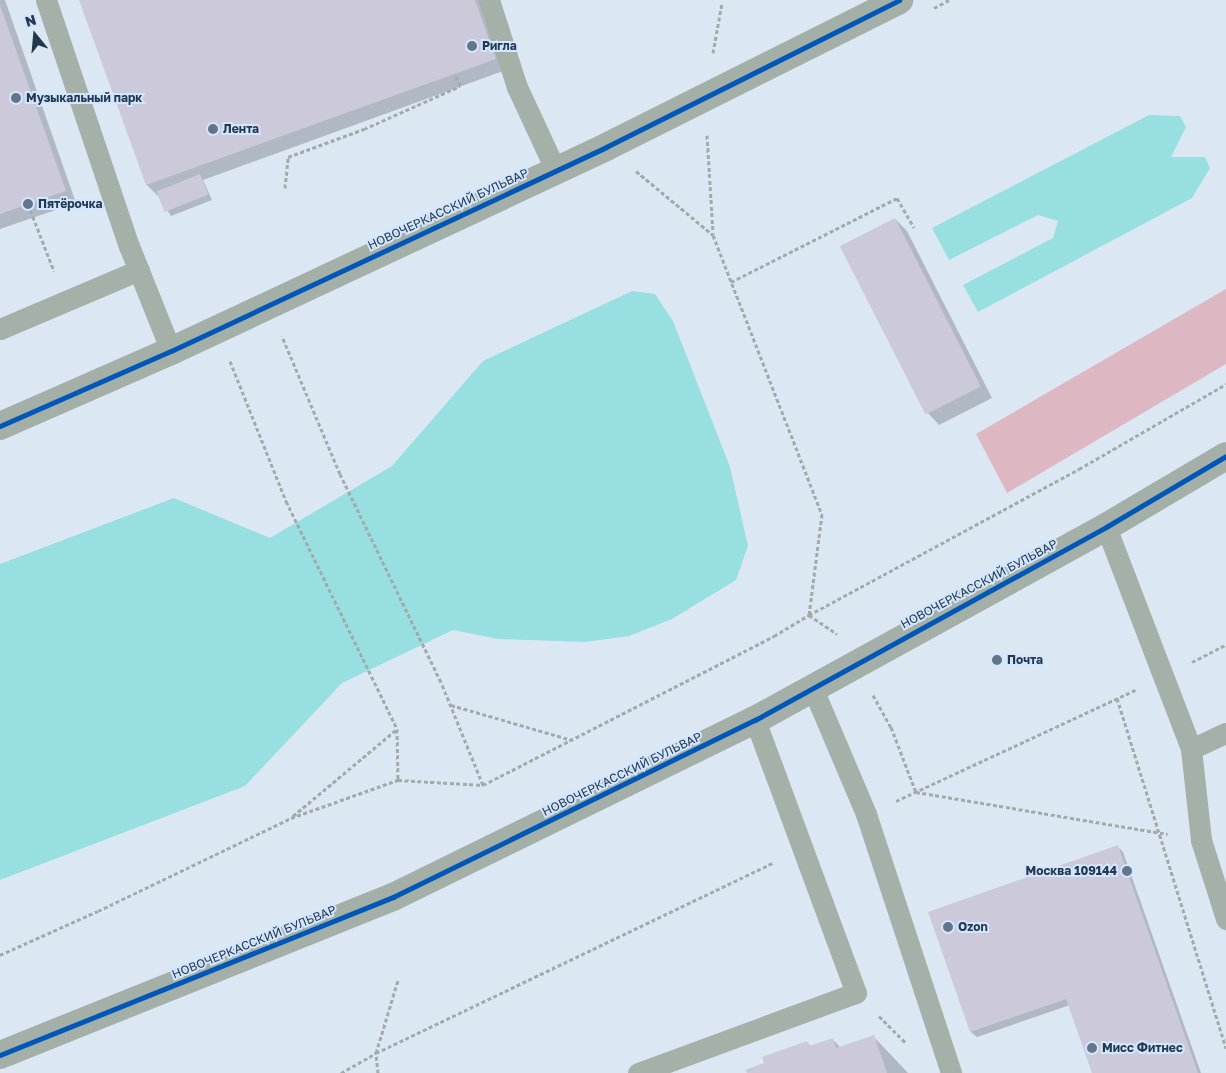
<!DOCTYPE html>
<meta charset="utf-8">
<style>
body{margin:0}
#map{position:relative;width:1226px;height:1073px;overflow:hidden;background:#dce7f4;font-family:"Golos Text",sans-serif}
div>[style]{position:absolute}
.forest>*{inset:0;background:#ddb8c2}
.water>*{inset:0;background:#97dfe1}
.shadow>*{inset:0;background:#0003}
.building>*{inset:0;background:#ccc9db;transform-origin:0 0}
.path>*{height:3px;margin-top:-1.5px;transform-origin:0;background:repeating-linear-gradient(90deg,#a1aba9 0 4px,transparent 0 6.5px)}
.lane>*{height:21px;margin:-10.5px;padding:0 10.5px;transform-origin:10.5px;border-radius:10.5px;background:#a5b0a8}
.secondary>*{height:28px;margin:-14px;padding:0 14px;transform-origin:14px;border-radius:14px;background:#a4afa8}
.cycleway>*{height:5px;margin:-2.5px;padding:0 2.5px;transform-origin:2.5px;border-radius:2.5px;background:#0057b8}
.dots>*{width:14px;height:14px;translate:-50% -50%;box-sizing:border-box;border:2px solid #d2e6fe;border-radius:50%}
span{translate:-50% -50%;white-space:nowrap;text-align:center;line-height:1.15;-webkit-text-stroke:4px #d2e6fe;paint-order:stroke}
.poi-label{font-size:12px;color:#243850;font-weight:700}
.left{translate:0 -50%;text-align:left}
.right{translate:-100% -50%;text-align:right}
.street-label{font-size:12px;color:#243850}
.north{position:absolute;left:10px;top:10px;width:50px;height:50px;-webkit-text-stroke:4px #d2e6fe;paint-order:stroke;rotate:343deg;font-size:14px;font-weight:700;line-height:20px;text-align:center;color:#243850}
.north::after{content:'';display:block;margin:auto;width:18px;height:22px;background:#243850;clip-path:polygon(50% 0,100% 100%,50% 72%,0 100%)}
</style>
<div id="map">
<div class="forest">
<div style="clip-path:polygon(1226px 289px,1226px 364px,1007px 493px,976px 434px)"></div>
</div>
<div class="water">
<div style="clip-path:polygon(1149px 115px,1180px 116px,1186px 127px,1171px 157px,1205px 157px,1210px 168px,1192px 198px,978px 312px,963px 285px,1053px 238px,1058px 221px,1038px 215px,949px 260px,932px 228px)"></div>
<div style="clip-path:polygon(632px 291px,655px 294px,673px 321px,730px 467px,748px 546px,736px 580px,672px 619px,629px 636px,585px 642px,498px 639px,453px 630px,342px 683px,245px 786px,0 880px,0 564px,174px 498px,270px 538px,392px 466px,483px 361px)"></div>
</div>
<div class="shadow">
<div style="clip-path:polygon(0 0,5px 0,76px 203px,0 229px)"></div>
<div style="clip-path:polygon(80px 0,481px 0,506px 70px,203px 180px,212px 200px,171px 216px,158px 196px,147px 185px)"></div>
<div style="clip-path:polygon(895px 219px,907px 231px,992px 398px,939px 425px,928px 413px)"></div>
<div style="clip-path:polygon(1118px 847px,1123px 852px,1201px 1073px,1094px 1073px,1070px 1005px,977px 1037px,971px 1032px,930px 912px)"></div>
<div style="clip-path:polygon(873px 1036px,908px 1073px,748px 1073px,807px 1042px,811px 1047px,833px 1040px,841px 1048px)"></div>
</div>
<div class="building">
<div style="clip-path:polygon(79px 0,475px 0,496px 59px,146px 185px)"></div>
<div style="clip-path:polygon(0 5px,66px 191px,0 214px)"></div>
<div style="left:200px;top:174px;width:22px;height:47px;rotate:68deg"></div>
<div style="left:895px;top:218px;width:189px;height:62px;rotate:63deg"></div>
<div style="clip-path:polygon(1118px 845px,1127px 871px,1198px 1073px,1092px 1073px,1066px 999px,970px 1032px,928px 912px)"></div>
<div style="clip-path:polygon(874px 1035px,887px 1073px,747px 1073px,745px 1070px,764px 1063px,762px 1057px,807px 1041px,809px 1046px,833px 1038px,836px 1048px)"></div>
</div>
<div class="path">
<div style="left:934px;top:8px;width:17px;rotate:-28deg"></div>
<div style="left:713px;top:53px;width:51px;rotate:-79.8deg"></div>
<div style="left:707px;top:135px;width:99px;rotate:86.5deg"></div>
<div style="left:636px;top:171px;width:100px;rotate:39.7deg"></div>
<div style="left:713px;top:235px;width:300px;rotate:68.7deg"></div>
<div style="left:822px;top:514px;width:102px;rotate:97.3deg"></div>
<div style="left:809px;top:615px;width:34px;rotate:34deg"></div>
<div style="left:285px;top:188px;width:31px;rotate:-84deg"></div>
<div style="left:288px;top:157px;width:81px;rotate:-20.2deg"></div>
<div style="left:364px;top:129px;width:105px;rotate:-24.1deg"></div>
<div style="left:460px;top:86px;width:13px;rotate:-113deg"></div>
<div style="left:28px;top:204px;width:72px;rotate:68.8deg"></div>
<div style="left:731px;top:282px;width:186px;rotate:-26.8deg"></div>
<div style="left:897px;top:198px;width:34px;rotate:60deg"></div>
<div style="left:230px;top:361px;width:151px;rotate:68.2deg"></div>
<div style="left:286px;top:501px;width:254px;rotate:64deg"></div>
<div style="left:397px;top:729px;width:51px;rotate:88.9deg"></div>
<div style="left:398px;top:780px;width:85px;rotate:3.4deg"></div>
<div style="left:483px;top:785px;width:111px;rotate:-112.2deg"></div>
<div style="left:441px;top:682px;width:231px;rotate:-115.9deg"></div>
<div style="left:340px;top:474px;width:150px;rotate:-112.8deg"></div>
<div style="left:1192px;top:662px;width:38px;rotate:-27deg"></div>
<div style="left:873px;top:695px;width:37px;rotate:61deg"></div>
<div style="left:891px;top:727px;width:70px;rotate:69deg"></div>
<div style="left:916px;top:792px;width:255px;rotate:9.5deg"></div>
<div style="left:1117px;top:698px;width:367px;rotate:72.7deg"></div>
<div style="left:451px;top:705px;width:126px;rotate:16.1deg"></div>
<div style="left:483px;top:785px;width:327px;rotate:-27.1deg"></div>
<div style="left:774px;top:636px;width:41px;rotate:-31deg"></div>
<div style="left:809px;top:615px;width:307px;rotate:-28.4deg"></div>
<div style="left:1079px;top:469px;width:170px;rotate:-30deg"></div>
<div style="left:896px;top:801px;width:264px;rotate:-24.9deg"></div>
<div style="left:293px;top:816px;width:136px;rotate:-39.9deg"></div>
<div style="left:0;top:955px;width:107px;rotate:-24.2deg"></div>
<div style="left:98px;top:911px;width:214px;rotate:-25.7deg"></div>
<div style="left:291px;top:818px;width:114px;rotate:-19.6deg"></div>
<div style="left:879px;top:1016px;width:38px;rotate:45deg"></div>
<div style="left:341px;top:1073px;width:40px;rotate:-29.7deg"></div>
<div style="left:376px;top:1053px;width:441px;rotate:-25.6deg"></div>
<div style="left:378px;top:1073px;width:20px;rotate:-96deg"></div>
<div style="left:376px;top:1053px;width:76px;rotate:-73.2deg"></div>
</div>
<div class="lane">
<div style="left:46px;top:0;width:260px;rotate:71.4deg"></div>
<div style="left:129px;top:246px;width:113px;rotate:68.2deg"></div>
<div style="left:489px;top:0;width:91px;rotate:72.2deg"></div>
<div style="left:517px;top:87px;width:90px;rotate:65.1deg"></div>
<div style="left:0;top:329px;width:151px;rotate:-23deg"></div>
<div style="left:1106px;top:527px;width:238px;rotate:69deg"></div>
<div style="left:1191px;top:749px;width:92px;rotate:83.7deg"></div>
<div style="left:1201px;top:840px;width:83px;rotate:72.4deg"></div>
<div style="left:813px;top:689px;width:136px;rotate:67deg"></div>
<div style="left:866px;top:814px;width:273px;rotate:71.8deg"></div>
<div style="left:1191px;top:749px;width:38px;rotate:-25deg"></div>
<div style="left:638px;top:1073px;width:232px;rotate:-20.2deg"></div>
<div style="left:856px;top:993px;width:291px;rotate:-110.3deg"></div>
</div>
<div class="secondary">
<div style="left:0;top:426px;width:187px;rotate:-23.7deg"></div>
<div style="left:171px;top:351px;width:480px;rotate:-25.1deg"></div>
<div style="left:606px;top:147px;width:328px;rotate:-26.6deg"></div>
<div style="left:0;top:1055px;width:424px;rotate:-21.9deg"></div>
<div style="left:393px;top:897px;width:403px;rotate:-26.1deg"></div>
<div style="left:755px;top:720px;width:401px;rotate:-28.8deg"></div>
<div style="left:1106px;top:527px;width:139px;rotate:-30.6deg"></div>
</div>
<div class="cycleway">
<div style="left:0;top:426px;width:187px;rotate:-23.7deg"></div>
<div style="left:171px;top:351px;width:480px;rotate:-25.1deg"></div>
<div style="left:606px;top:147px;width:328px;rotate:-26.6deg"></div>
<div style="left:0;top:1055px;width:424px;rotate:-21.9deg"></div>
<div style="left:393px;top:897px;width:403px;rotate:-26.1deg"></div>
<div style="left:755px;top:720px;width:401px;rotate:-28.8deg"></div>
<div style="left:1106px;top:527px;width:139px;rotate:-30.6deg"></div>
</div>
<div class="dots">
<div style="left:472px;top:46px;background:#647589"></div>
<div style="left:16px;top:98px;background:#647589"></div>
<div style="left:213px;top:129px;background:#647589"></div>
<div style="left:28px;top:204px;background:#647589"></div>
<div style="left:997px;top:660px;background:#647589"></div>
<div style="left:1127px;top:871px;background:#647589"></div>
<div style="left:948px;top:927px;background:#647589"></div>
<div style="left:1092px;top:1048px;background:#647589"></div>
</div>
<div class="poi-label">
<span class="left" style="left:482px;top:46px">Ригла</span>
<span class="left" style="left:26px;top:98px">Музыкальный парк</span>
<span class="left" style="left:223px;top:129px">Лента</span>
<span class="left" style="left:38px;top:204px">Пятёрочка</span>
<span class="left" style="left:1007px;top:660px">Почта</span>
<span class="right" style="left:1117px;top:871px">Москва 109144</span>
<span class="left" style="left:958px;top:927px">Ozon</span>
<span class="left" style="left:1102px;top:1048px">Мисс Фитнес</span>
</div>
<div class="street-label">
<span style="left:448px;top:209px;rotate:-25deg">НОВОЧЕРКАССКИЙ БУЛЬВАР</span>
<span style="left:979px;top:584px;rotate:-28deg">НОВОЧЕРКАССКИЙ БУЛЬВАР</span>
<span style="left:622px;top:774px;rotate:-26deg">НОВОЧЕРКАССКИЙ БУЛЬВАР</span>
<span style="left:254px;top:942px;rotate:-22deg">НОВОЧЕРКАССКИЙ БУЛЬВАР</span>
</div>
<div class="north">N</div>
</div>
